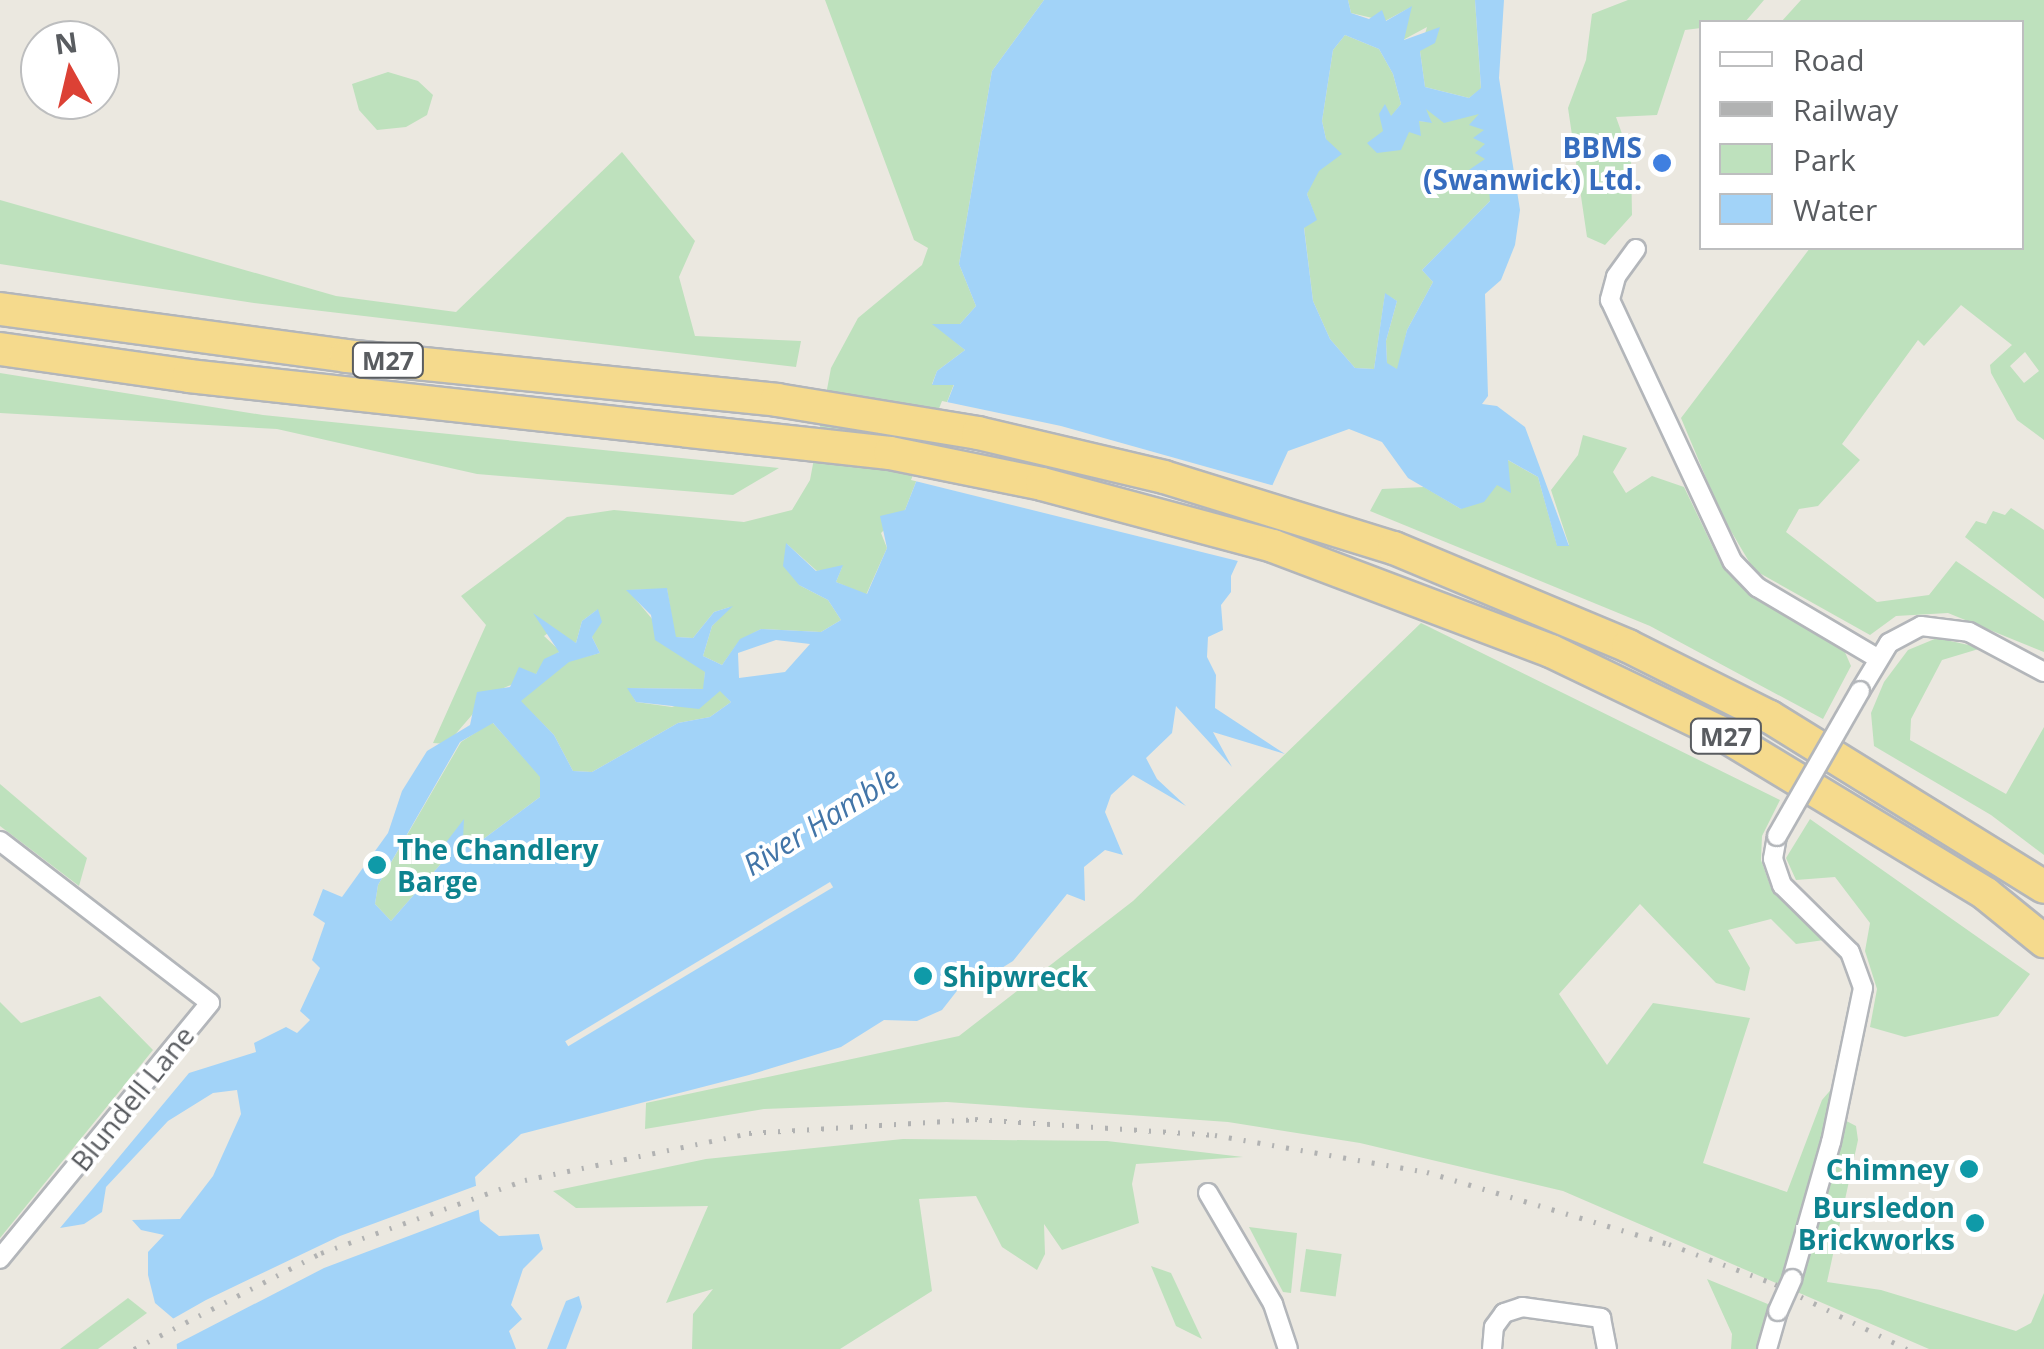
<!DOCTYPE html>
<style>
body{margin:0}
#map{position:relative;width:2044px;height:1349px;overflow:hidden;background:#ebe8e0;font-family:"Open Sans",sans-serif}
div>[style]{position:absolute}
.green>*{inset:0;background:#bee1bd;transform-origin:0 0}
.water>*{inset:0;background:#a2d3f8}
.pier>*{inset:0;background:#ebe8e0;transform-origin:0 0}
.roads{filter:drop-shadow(2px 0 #b3b6ba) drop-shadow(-2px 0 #b3b6ba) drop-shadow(0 2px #b3b6ba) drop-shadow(0 -2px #b3b6ba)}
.street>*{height:18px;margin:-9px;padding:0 9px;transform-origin:9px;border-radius:9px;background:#fff}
.highway>*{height:32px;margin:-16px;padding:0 16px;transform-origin:16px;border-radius:16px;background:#f5da8d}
.rail>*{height:5px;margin-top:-2.5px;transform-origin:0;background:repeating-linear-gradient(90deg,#b1b2b2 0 2.5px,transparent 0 14.5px)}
.bridges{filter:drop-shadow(2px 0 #b3b6ba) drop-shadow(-2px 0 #b3b6ba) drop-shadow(0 2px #b3b6ba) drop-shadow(0 -2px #b3b6ba)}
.street-bridge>*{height:18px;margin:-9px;padding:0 9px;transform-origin:9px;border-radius:9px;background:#fff}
.dots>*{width:28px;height:28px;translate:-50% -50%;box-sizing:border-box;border:5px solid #fff;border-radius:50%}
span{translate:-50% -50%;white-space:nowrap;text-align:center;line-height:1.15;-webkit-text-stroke:8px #fff;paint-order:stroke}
.shield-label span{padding:2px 8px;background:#fff;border:2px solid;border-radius:8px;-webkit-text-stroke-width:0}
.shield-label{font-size:25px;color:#595c60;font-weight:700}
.shop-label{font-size:28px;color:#366cbe;font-weight:700}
.right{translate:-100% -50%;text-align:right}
.culture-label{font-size:28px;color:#0d838f;font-weight:700}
.left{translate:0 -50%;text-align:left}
.street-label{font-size:28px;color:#595c60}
.water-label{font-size:30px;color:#4275a8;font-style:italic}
.legend{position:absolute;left:1699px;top:20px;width:325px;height:230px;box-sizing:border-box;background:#fff;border:2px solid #bdbebf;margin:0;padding:12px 18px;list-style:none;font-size:30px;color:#595c60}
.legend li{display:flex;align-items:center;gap:20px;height:50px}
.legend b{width:50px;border:2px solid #bdbebf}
.north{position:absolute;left:20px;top:20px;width:100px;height:100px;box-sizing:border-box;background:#fff;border:2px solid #bdbebf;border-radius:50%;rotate:352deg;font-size:28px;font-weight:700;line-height:40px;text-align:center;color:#595c60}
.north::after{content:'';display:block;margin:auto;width:35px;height:45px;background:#dc4135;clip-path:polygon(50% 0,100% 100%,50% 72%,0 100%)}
</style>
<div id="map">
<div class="green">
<div style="clip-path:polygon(825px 0,1044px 0,992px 71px,959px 264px,976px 306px,960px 324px,935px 325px,965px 350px,937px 371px,932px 384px,954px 384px,905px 510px,881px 533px,887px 548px,866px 595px,836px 582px,842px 567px,817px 571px,787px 544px,799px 585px,828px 600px,841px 620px,821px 632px,761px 629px,740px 640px,722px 665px,703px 656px,712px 626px,730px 607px,714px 612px,693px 638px,675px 637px,667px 589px,628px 590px,682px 655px,705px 671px,704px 689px,628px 688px,636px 702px,672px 707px,720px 690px,731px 702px,710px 717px,678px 723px,592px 772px,573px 771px,554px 735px,520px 701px,569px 661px,600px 653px,592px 637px,597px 610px,582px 621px,576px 643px,551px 631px,544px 636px,560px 651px,536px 674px,490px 694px,447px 744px,433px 743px,486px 625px,461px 596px,567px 517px,614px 510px,744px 522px,792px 510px,810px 480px,831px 368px,858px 318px,922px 265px,928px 248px,914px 240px)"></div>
<div style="clip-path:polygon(1348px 0,1475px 0,1481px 89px,1469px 98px,1425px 87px,1420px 51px,1427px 27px,1403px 40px,1411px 7px,1385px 21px,1351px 13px)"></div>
<div style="clip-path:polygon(1628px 0,1764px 0,1745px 22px,1702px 22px,1701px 28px,1685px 30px,1657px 115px,1616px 117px,1631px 159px,1632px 215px,1605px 245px,1587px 237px,1568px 108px,1586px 60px,1592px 14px)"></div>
<div style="clip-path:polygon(evenodd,1801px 0,2044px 0,2044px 440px,2017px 420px,1991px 373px,1990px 365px,2012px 345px,1961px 305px,1924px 346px,1918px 340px,1842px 444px,1860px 460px,1818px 506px,1799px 509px,1786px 532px,1877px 602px,1929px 595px,1956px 561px,2044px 621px,2044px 652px,1948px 613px,1896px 616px,1870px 635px,1754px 570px,1722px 516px,1681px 418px,1810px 248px,2022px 248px,2022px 22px,1781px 22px,1801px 0,2025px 352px,2039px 371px,2024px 383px,2010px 366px,2025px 352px)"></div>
<div style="clip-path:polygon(1345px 35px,1379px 49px,1393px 74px,1401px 104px,1391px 117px,1379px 114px,1408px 132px,1418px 121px,1431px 122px,1424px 106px,1481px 114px,1486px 130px,1486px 159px,1468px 172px,1490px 176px,1470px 191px,1490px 190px,1490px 201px,1422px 270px,1433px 282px,1407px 330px,1398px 370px,1387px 364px,1386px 341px,1397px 301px,1385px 294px,1374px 369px,1355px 368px,1330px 339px,1313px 301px,1304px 227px,1316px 219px,1307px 194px,1326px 139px,1322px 121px,1333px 50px)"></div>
<div style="clip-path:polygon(388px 72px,418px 81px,433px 95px,427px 115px,406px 127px,377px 130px,359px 110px,352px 84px)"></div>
<div style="clip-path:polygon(622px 152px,695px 241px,679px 277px,695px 336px,801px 341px,796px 367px,254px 303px,0 264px,0 200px,336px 296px,456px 312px)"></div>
<div style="clip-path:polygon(0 373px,263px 415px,779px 468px,733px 495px,477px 474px,277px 429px,0 413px)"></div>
<div style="clip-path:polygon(1583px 435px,1627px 448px,1613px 472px,1626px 493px,1652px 476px,1684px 487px,1720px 562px,1737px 582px,1844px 650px,1851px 666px,1823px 719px,1650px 626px,1370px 511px,1382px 489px,1424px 487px,1461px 509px,1506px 459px,1538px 477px,1557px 545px,1569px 545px,1551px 490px,1578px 455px)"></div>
<div style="clip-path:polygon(2011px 508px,2044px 530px,2044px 599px,1965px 537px,1976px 521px,1986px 524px,1993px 511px,2005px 515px)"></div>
<div style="clip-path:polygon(1421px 623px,1780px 800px,1762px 836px,1761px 860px,1771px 888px,1824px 940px,1796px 944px,1771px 919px,1728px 930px,1750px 968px,1745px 991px,1716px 983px,1640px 904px,1559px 994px,1607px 1065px,1653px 1003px,1750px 1018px,1703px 1163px,1787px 1192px,1822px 1100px,1834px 1086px,1835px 1115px,1856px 1126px,1858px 1140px,1827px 1282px,1881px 1290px,2016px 1331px,2031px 1323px,2044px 1293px,2044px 1349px,1929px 1349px,1563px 1191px,1360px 1143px,1228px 1122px,947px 1102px,764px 1109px,645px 1129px,646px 1103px,959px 1036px,1133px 901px)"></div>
<div style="clip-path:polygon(1937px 638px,1982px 648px,1942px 660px,1911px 719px,1910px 740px,2006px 794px,2044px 727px,2044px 855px,1991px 815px,1874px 746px,1871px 713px,1884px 682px,1908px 650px)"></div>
<div style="clip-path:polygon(492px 722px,541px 777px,540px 797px,470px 849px,463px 840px,463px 821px,446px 858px,391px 921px,375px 904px,378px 885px,461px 742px)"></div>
<div style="clip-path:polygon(0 784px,87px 858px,79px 886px,0 826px)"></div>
<div style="clip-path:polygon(1810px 819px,2030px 974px,1998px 1016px,1905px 1037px,1870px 1027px,1877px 989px,1865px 951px,1870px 923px,1835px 877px,1796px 880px,1786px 858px)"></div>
<div style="clip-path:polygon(100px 996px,153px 1050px,0 1238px,0 1002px,21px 1023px)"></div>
<div style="clip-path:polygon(903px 1139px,1107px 1141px,1243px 1157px,1136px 1164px,1132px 1184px,1139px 1223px,1062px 1250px,1044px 1224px,1045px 1254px,1037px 1270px,1002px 1247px,976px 1196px,919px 1199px,932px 1291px,840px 1349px,692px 1349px,693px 1314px,713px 1289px,666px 1303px,708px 1206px,576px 1208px,553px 1191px,706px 1159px)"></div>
<div style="clip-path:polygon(1249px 1227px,1297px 1233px,1291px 1293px,1283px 1292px)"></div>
<div style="left:1306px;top:1249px;width:36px;height:43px;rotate:8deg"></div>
<div style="clip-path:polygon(1151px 1266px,1171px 1273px,1202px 1339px,1176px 1326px)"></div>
<div style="clip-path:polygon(1707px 1279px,1775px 1307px,1763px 1349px,1731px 1349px,1732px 1334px)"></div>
<div style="clip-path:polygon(128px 1298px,147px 1313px,98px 1349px,60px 1349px)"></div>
</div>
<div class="water">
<div style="clip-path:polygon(evenodd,1044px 0,1348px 0,1351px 13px,1369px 19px,1382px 10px,1386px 21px,1412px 6px,1404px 40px,1440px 27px,1435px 43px,1420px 51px,1425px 87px,1469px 98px,1481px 88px,1475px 0,1504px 0,1499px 78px,1520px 210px,1515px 245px,1501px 280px,1485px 294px,1488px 396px,1482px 404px,1497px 406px,1525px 427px,1569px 546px,1557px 546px,1538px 477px,1508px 460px,1511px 493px,1497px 485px,1484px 502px,1461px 509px,1408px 478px,1382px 442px,1349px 429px,1288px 451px,1231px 576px,1231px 592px,1221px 605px,1223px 630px,1208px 637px,1207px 657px,1216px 675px,1215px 708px,1285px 754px,1213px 732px,1232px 767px,1176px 706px,1172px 733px,1146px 758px,1157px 779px,1186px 806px,1133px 775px,1111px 795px,1105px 812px,1123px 855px,1105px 850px,1084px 867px,1085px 901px,1067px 894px,1013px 961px,984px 979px,967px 978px,942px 1010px,917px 1021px,884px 1020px,841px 1047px,749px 1075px,521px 1134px,475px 1177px,480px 1221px,499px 1236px,539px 1234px,543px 1249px,523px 1269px,511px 1305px,522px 1319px,509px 1331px,516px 1349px,177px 1349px,175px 1320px,155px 1303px,148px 1275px,148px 1252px,164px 1235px,141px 1230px,132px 1220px,180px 1219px,213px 1176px,241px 1114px,237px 1090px,213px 1093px,168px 1121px,106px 1187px,102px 1212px,84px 1224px,60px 1228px,189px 1073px,256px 1052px,254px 1043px,286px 1027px,297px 1033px,310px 1020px,300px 1011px,320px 968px,312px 960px,325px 923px,313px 915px,323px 889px,342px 897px,388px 833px,402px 791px,427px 751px,470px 725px,477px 692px,510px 687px,519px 667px,536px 674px,544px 659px,559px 652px,533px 613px,576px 643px,582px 621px,598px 609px,602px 622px,592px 637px,600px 653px,569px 662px,521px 701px,554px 735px,573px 771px,592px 772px,678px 723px,710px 717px,731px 702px,720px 691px,699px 709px,636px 702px,627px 688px,703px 689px,705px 672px,655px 640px,651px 615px,626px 590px,667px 588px,676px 637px,693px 638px,714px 612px,733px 606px,712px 626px,703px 656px,722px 665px,740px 639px,761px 629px,821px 632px,841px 620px,828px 600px,799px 585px,783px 566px,786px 543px,816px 571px,843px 565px,836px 582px,867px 594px,887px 548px,880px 516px,905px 510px,954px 385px,932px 385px,937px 371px,965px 350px,932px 324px,960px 324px,976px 306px,959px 264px,992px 71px,1044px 0,1345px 35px,1379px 49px,1393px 74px,1401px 104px,1391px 116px,1385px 104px,1379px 114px,1383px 131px,1367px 143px,1377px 153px,1401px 150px,1409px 132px,1421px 136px,1419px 121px,1432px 123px,1426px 109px,1444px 123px,1479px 114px,1469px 125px,1484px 130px,1473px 138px,1485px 144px,1475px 153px,1485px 159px,1466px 172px,1489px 176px,1467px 191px,1489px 190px,1490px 201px,1422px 270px,1433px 282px,1407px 330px,1397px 369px,1387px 363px,1386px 341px,1397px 301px,1385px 293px,1374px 369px,1355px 368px,1330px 339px,1313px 301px,1304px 228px,1317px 220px,1307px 194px,1319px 171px,1342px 154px,1326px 139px,1322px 121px,1333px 50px,1345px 35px,1044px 0,776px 640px,810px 644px,785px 672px,739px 678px,738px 653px,776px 640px,1044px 0,493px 723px,540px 777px,540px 797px,470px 849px,463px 840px,464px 819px,444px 845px,446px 858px,391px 921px,375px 904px,378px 885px,460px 742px,493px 723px)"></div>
<div style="clip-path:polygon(579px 1296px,582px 1307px,566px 1349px,547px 1349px,566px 1301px)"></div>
</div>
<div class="pier">
<div style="clip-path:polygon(942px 401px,1061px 426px,1275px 486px,1242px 562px,911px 480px)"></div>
<div style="left:830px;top:882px;width:6px;height:309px;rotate:59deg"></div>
<div style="clip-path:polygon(481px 1184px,483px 1208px,324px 1268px,171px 1347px,169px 1321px,206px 1300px,340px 1236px)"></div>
</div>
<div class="roads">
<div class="street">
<div style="left:1636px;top:249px;width:34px;rotate:126deg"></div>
<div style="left:1616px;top:277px;width:24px;rotate:105deg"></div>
<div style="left:1610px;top:300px;width:289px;rotate:64.9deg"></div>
<div style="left:1733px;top:562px;width:35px;rotate:46deg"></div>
<div style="left:1757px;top:587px;width:139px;rotate:30.6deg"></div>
<div style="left:1860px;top:691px;width:56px;rotate:-58.9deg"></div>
<div style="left:1889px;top:643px;width:36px;rotate:-28deg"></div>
<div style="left:1921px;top:626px;width:48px;rotate:7.1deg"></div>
<div style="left:1969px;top:632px;width:85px;rotate:28.1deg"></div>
<div style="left:1777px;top:836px;width:23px;rotate:100deg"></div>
<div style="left:1773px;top:859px;width:28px;rotate:71deg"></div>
<div style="left:1782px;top:885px;width:95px;rotate:44.6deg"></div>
<div style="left:1850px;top:952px;width:38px;rotate:70deg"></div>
<div style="left:1863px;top:988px;width:157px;rotate:101.7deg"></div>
<div style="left:1831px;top:1142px;width:142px;rotate:105.9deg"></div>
<div style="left:0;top:841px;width:265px;rotate:37.6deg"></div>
<div style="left:210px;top:1003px;width:331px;rotate:129.4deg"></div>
<div style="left:1208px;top:1193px;width:129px;rotate:59.6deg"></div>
<div style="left:1273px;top:1304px;width:47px;rotate:71.6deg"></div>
<div style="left:1492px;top:1349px;width:22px;rotate:-85deg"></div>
<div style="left:1494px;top:1327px;width:17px;rotate:-54deg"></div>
<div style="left:1504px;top:1313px;width:19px;rotate:-18deg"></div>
<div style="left:1522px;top:1307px;width:80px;rotate:7.9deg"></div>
<div style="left:1601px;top:1318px;width:32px;rotate:79deg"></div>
<div style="left:1767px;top:1349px;width:40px;rotate:-74deg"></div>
</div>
<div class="highway">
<div style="left:0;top:309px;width:349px;rotate:7.7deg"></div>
<div style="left:346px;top:356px;width:433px;rotate:5.8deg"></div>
<div style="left:777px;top:400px;width:204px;rotate:9.3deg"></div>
<div style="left:978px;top:433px;width:191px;rotate:13.3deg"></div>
<div style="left:1164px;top:477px;width:241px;rotate:17.2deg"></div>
<div style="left:1394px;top:548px;width:254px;rotate:22.7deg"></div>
<div style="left:1628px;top:646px;width:159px;rotate:26.6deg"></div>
<div style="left:1770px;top:717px;width:322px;rotate:31.8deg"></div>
<div style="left:0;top:349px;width:191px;rotate:8.1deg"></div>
<div style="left:189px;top:376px;width:705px;rotate:6.27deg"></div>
<div style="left:890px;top:453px;width:155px;rotate:11.5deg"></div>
<div style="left:1042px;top:484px;width:239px;rotate:15deg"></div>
<div style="left:1273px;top:546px;width:297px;rotate:20.7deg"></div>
<div style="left:1551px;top:651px;width:187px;rotate:25.7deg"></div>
<div style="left:1719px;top:732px;width:312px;rotate:31.2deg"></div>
<div style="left:1986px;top:894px;width:75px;rotate:39deg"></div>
</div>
</div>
<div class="rail">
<div style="left:134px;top:1349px;width:210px;rotate:-27.2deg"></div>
<div style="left:321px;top:1253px;width:217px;rotate:-19.7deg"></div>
<div style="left:525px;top:1180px;width:229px;rotate:-11.8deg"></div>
<div style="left:749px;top:1133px;width:226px;rotate:-3.5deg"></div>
<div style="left:975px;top:1119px;width:241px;rotate:3.8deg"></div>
<div style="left:1215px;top:1135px;width:215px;rotate:9.9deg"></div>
<div style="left:1427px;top:1172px;width:252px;rotate:16.6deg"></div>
<div style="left:1669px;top:1244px;width:113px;rotate:20.7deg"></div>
<div style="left:1775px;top:1284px;width:147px;rotate:26.2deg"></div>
</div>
<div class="bridges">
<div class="street-bridge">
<div style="left:1777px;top:836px;width:167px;rotate:-60.2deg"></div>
<div style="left:1778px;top:1311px;width:35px;rotate:-66deg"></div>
</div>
</div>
<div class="dots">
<div style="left:1662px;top:163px;background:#3f7fe0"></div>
<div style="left:377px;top:865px;background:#0f9aa8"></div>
<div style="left:923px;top:976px;background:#0f9aa8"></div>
<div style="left:1969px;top:1169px;background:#0f9aa8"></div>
<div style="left:1975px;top:1223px;background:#0f9aa8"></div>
</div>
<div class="shield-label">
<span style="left:388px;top:360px">M27</span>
<span style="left:1726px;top:736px">M27</span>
</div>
<div class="shop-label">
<span class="right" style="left:1642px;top:163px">BBMS<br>(Swanwick) Ltd.</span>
</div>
<div class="culture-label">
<span class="left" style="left:397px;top:865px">The Chandlery<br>Barge</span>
<span class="left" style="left:943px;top:976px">Shipwreck</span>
<span class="right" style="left:1949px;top:1169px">Chimney</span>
<span class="right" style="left:1955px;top:1223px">Bursledon<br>Brickworks</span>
</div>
<div class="street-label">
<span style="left:132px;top:1098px;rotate:-51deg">Blundell Lane</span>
</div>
<div class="water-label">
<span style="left:821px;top:821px;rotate:-32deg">River Hamble</span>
</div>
<ul class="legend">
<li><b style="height:12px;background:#fff"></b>Road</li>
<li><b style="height:12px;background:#b1b2b2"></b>Railway</li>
<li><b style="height:28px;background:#bee1bd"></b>Park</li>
<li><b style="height:28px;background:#a2d3f8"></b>Water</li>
</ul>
<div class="north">N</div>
</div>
